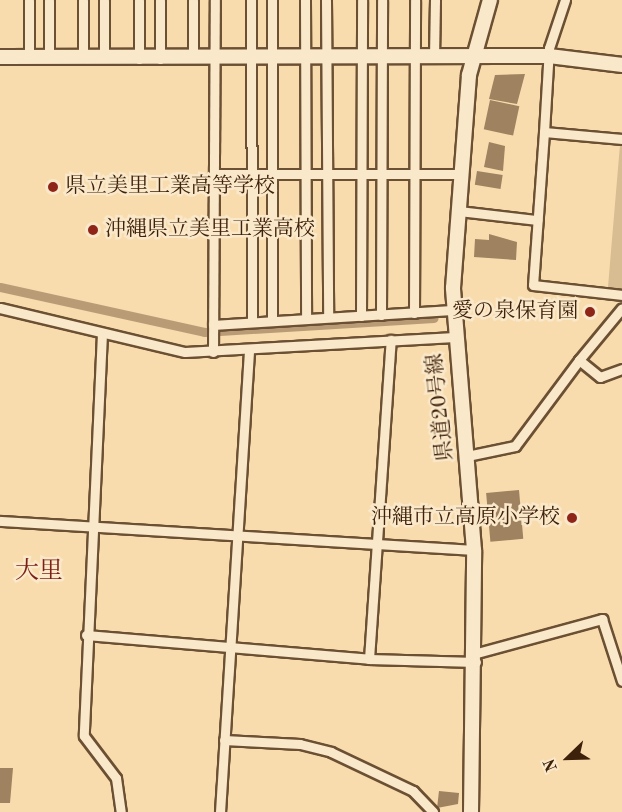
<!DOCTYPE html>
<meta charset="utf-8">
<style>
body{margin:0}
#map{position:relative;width:622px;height:812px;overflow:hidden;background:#f8dcae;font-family:"Old Standard TT","Noto Serif JP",serif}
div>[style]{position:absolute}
.green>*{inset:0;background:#d8bc92}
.canal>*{height:9px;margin:-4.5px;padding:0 4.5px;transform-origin:4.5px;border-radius:4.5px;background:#b99c76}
.building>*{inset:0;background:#9f825f;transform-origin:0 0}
.roads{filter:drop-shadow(2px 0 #6c5033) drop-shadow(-2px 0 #6c5033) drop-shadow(0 2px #6c5033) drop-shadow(0 -2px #6c5033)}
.street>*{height:9px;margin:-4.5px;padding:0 4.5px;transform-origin:4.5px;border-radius:4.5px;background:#fae8ca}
.secondary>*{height:14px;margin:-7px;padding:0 7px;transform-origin:7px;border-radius:7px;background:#fae8ca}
.dots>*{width:16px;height:16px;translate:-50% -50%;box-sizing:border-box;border:3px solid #fae8ca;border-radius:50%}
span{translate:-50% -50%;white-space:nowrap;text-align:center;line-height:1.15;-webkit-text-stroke:5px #fae8ca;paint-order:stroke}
.poi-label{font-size:21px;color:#3e210a}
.left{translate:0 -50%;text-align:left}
.right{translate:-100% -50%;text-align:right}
.street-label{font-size:21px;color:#3e210a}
.quarter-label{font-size:24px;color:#7a1f14}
.north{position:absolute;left:538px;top:728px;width:60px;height:60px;-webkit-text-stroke:4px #fae8ca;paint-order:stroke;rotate:247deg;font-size:16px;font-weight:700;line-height:24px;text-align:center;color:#3e210a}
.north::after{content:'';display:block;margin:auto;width:21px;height:27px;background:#3e210a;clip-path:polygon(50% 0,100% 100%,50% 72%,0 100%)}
</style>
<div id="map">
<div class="green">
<div style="clip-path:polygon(620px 145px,622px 146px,622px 290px,608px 287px)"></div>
</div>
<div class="canal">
<div style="left:0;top:287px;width:209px;rotate:12.4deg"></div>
<div style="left:204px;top:332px;width:230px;rotate:-3.5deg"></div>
</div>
<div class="building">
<div style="clip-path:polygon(525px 74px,517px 104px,489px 99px,495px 75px)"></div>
<div style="left:490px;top:100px;width:30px;height:30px;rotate:12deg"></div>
<div style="clip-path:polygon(489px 142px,505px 146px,503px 171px,484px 167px)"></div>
<div style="left:477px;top:171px;width:26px;height:14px;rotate:9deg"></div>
<div style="clip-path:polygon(489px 234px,517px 242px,516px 260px,474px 257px,475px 239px,489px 240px)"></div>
<div style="left:519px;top:490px;width:49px;height:33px;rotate:85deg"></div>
<div style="clip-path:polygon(0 768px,13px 768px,10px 803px,0 803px)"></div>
<div style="clip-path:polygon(439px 791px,459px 793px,458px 804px,437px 808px)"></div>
</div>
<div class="roads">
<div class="street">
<div style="left:49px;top:0;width:58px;rotate:90deg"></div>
<div style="left:83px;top:0;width:58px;rotate:90deg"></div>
<div style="left:104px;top:0;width:58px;rotate:90deg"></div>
<div style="left:160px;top:0;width:59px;rotate:90deg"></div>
<div style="left:251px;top:0;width:322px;rotate:89.8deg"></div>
<div style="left:305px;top:0;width:319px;rotate:89.8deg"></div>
<div style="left:326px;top:0;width:317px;rotate:89.6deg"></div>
<div style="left:434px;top:57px;width:57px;rotate:-89deg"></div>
<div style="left:29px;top:58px;width:58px;rotate:-90deg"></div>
<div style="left:193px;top:58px;width:58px;rotate:-90deg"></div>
<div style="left:139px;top:59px;width:59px;rotate:-90deg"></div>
<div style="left:544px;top:132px;width:84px;rotate:-86.6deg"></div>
<div style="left:549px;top:48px;width:51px;rotate:-71.6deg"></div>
<div style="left:622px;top:139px;width:78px;rotate:-174.9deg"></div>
<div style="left:544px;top:132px;width:153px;rotate:94.1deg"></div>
<div style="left:533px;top:285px;width:90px;rotate:6.4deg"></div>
<div style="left:214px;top:174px;width:247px"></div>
<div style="left:459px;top:211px;width:79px;rotate:6.6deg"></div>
<div style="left:0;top:308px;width:190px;rotate:13.4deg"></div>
<div style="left:185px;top:352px;width:270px;rotate:-3.2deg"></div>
<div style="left:414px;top:313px;width:313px;rotate:-89.8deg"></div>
<div style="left:381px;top:315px;width:315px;rotate:-89.8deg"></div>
<div style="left:361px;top:316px;width:316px;rotate:-89.8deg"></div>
<div style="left:272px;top:321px;width:321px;rotate:-90deg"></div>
<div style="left:213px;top:325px;width:239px;rotate:-3.6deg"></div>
<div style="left:102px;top:333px;width:403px;rotate:92.6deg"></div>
<div style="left:84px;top:736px;width:53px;rotate:52.7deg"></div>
<div style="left:116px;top:778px;width:34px;rotate:82deg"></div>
<div style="left:213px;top:352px;width:352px;rotate:-89.7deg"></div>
<div style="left:579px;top:360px;width:67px;rotate:-50.4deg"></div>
<div style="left:467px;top:456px;width:49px;rotate:-11.8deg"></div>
<div style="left:515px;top:446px;width:107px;rotate:-53.3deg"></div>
<div style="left:579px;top:360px;width:27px;rotate:39deg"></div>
<div style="left:600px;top:377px;width:23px;rotate:-20deg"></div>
<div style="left:0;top:521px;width:475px;rotate:3.5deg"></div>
<div style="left:86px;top:635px;width:284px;rotate:4.8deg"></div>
<div style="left:369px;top:659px;width:107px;rotate:1.6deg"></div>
<div style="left:477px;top:653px;width:130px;rotate:-15.2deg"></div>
<div style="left:602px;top:619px;width:65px;rotate:72.1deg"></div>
<div style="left:369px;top:659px;width:320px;rotate:-86.1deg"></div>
<div style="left:224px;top:740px;width:76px;rotate:3deg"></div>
<div style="left:300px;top:744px;width:32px;rotate:14deg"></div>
<div style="left:331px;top:752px;width:91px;rotate:25.4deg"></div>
<div style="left:413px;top:791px;width:29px;rotate:46deg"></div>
<div style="left:220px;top:812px;width:462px;rotate:-86.4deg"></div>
</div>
<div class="secondary">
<div style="left:0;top:57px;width:549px;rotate:-0.1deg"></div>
<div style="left:549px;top:56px;width:74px;rotate:7deg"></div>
<div style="left:471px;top:812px;width:262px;rotate:-89.3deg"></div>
<div style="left:474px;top:550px;width:263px;rotate:-94.6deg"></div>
<div style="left:453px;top:288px;width:214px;rotate:-85.7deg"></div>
<div style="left:469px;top:75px;width:78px;rotate:-74.4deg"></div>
</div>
</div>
<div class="dots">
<div style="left:53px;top:187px;background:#8f2418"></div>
<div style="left:93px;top:230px;background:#8f2418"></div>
<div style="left:590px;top:312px;background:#8f2418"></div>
<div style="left:572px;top:518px;background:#8f2418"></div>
</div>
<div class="poi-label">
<span class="left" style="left:65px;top:187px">県立美里工業高等学校</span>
<span class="left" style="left:105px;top:230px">沖縄県立美里工業高校</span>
<span class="right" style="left:578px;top:312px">愛の泉保育園</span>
<span class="right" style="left:560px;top:518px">沖縄市立高原小学校</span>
</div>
<div class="street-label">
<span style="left:441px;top:407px;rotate:-96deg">県道20号線</span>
</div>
<div class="quarter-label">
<span style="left:39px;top:573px">大里</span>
</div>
<div class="north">N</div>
</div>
